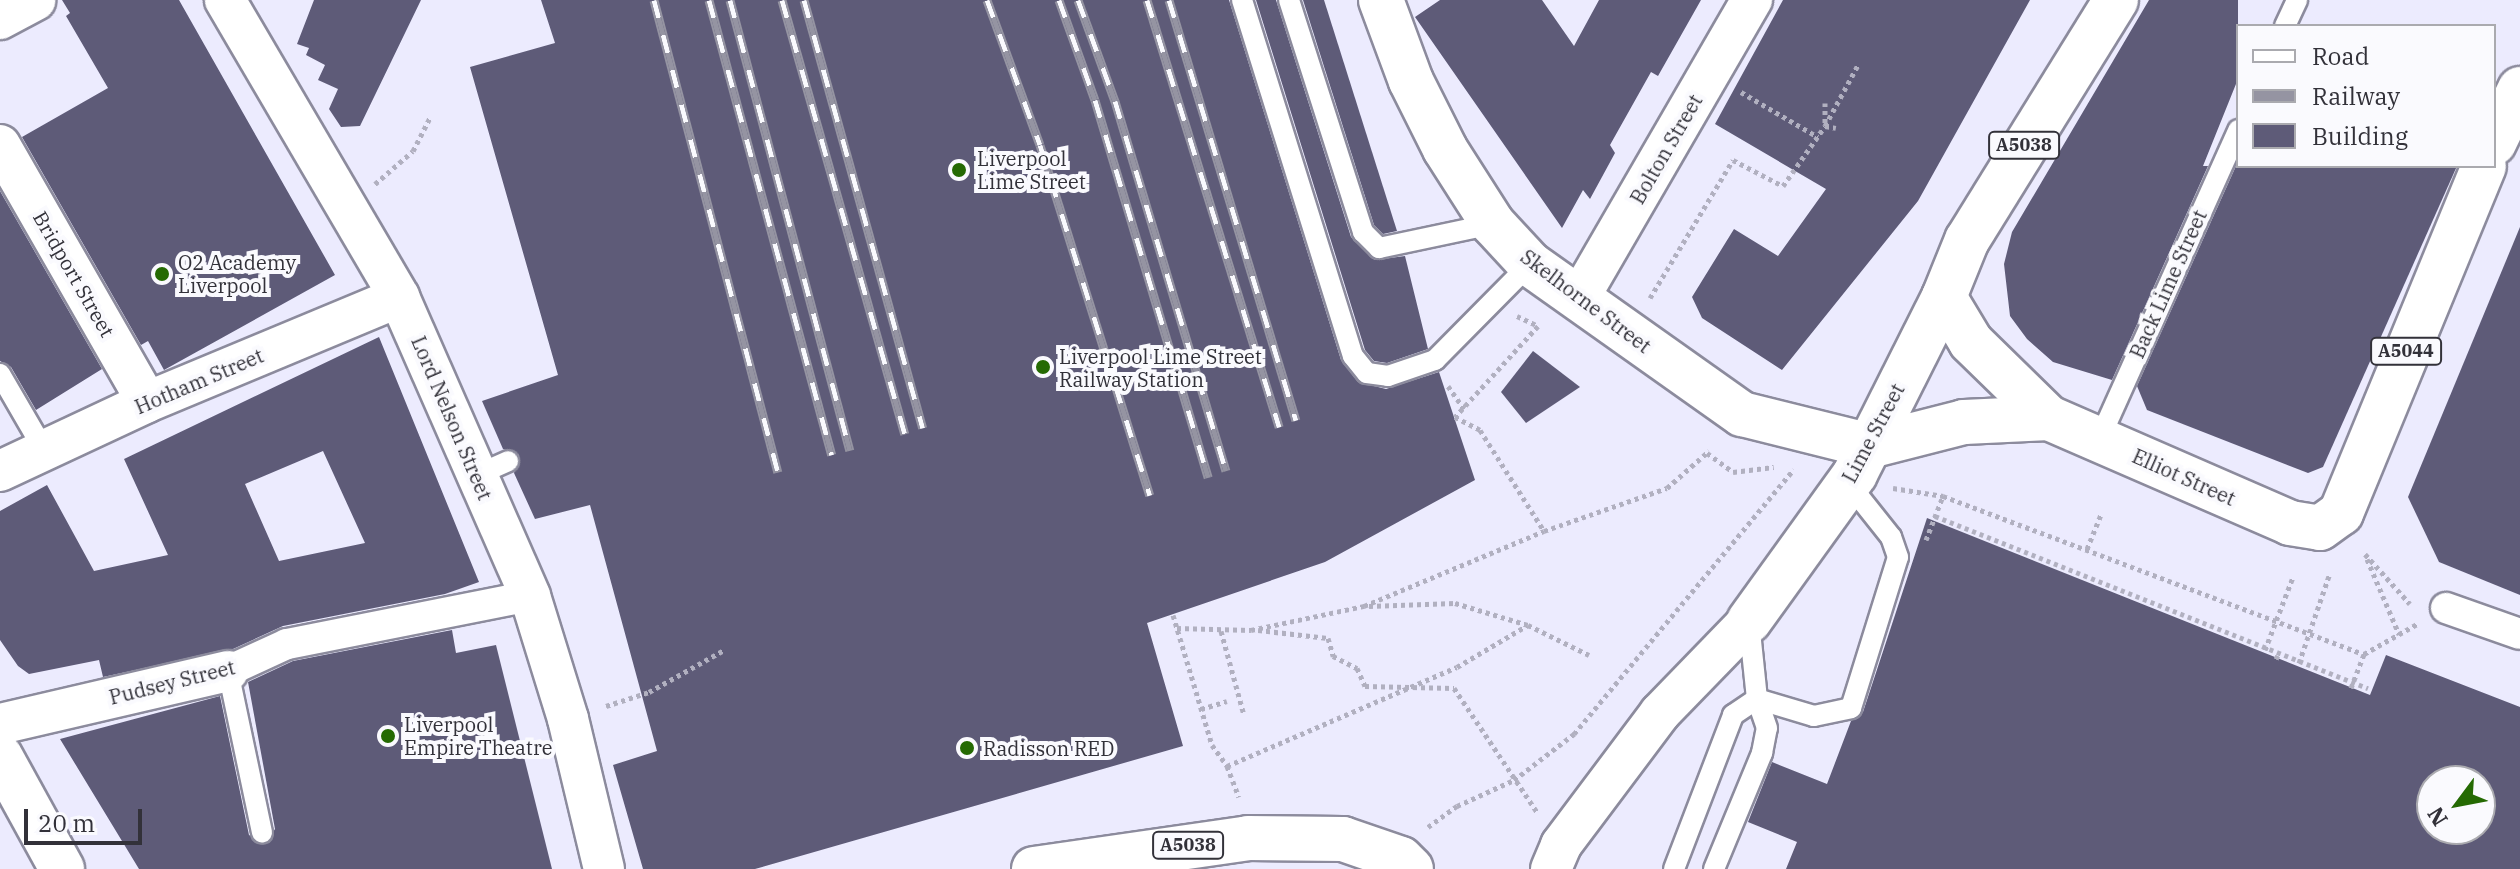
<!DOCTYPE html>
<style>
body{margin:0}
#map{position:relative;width:2520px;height:869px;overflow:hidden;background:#ecebfe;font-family:"IBM Plex Serif",serif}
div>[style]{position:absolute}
.building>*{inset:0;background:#5e5b78}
.path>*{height:5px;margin-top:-2.5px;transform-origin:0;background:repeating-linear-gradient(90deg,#b1b0c0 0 4px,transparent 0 8px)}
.roads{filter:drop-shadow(2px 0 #8c8b9d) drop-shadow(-2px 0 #8c8b9d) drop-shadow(0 2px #8c8b9d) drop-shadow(0 -2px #8c8b9d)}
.service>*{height:20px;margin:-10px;padding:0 10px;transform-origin:10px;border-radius:10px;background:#fff}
.pedestrian>*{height:30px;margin:-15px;padding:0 15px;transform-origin:15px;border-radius:15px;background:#fff}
.minor>*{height:40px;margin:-20px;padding:0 20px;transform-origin:20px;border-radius:20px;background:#fff}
.tertiary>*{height:44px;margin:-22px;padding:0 22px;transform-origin:22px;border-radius:22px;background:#fff}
.primary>*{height:44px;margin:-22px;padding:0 22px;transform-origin:22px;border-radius:22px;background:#fff}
.rail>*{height:9px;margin-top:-4.5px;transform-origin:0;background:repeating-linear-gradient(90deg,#fafafe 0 18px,#9594a2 0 36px);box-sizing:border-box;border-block:2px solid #9594a2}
.path-bridge>*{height:5px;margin-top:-2.5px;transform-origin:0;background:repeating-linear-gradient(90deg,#b1b0c0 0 4px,transparent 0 8px)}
.dots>*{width:22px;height:22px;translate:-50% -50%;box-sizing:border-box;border:4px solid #fafafe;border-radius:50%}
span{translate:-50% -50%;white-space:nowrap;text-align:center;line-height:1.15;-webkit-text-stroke:8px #fafafe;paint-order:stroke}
.shield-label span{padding:2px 6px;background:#fafafe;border:2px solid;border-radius:6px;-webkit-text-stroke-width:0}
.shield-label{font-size:18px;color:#323139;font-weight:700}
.street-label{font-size:20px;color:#323139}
.poi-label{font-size:20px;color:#323139}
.left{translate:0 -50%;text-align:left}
.legend{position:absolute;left:2236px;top:24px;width:260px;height:144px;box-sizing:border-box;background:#fafafe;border:2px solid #aaaaaf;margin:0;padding:10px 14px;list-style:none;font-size:24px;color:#323139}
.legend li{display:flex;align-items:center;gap:16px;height:40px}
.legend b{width:40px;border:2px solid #aaaaaf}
.north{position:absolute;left:2416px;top:765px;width:80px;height:80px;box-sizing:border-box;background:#fafafe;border:2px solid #aaaaaf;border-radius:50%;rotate:238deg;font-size:22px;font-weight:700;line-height:32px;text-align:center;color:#323139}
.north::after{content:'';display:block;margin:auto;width:28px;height:36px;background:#256a03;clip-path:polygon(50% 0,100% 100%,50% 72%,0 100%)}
.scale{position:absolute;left:24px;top:809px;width:118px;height:36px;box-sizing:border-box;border:4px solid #323139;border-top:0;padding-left:10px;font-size:24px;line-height:28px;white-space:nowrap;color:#323139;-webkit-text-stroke:6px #fafafe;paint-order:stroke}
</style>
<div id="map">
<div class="building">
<div style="clip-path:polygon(62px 0,179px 0,335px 275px,164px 370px,148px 341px,141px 345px,22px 137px,108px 88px,66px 16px,70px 13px)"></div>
<div style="clip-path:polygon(314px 0,421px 0,360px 126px,341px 127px,329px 109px,338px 89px,318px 80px,325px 65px,306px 55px,309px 48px,297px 44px)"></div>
<div style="clip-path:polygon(541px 0,1229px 0,1341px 360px,1358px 382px,1386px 389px,1439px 372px,1475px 480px,1325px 562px,1147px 623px,1183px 746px,755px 869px,643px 869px,613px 765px,657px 751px,590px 505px,535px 519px,514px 473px,519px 455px,503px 449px,482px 401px,558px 375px,470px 67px,555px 43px)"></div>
<div style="clip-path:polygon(1256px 0,1276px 0,1351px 237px,1375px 260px,1405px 256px,1428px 349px,1387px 363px,1374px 361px,1365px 350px)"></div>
<div style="clip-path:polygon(1303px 0,1324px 0,1397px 231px,1383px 234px,1374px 225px)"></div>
<div style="clip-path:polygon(1440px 0,1542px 0,1574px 46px,1599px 0,1701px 0,1658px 76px,1651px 72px,1610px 145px,1615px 153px,1590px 199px,1583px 190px,1562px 228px,1415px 17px)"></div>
<div style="clip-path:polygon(1783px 0,2030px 0,1918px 201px,1782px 370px,1702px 318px,1692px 297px,1734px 229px,1778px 256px,1826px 189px,1715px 124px)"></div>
<div style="clip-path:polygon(2149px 0,2238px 0,2238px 79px,2203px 166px,2208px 166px,2112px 380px,2053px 362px,2027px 339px,2010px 316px,2004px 264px,2012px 232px)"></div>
<div style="clip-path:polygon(2236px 166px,2457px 166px,2323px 467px,2308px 473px,2147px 410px,2137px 386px)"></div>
<div style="clip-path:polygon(0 191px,102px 369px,36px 410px,11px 367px,0 361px)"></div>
<div style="clip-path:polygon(2520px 227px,2520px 595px,2439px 562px,2408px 497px)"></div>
<div style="clip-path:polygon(evenodd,379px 337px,479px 582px,445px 594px,283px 626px,233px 649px,103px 677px,99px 660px,29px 674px,18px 666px,0 640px,0 511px,47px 485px,94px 571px,168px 555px,124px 459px,379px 337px,323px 451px,365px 543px,279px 561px,245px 484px,323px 451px)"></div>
<div style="clip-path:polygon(1533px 351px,1580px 387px,1526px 423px,1501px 392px)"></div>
<div style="clip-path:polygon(evenodd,1927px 518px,2370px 695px,2386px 655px,2520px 707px,2520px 869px,1786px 869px,1797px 842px,1748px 822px,1772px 762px,1827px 784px,1851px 721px,1863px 712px,1927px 518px,2432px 781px,2480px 781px,2480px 829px,2432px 829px,2432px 781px)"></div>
<div style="clip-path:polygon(452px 630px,456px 653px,496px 645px,552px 869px,139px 869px,60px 739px,220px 696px,249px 835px,265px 844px,275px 829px,248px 682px,293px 661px)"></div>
</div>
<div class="path">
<div style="left:1741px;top:92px;width:89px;rotate:30.3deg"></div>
<div style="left:1825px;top:103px;width:23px;rotate:90deg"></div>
<div style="left:1825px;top:126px;width:11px;rotate:10deg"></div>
<div style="left:375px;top:184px;width:50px;rotate:-41deg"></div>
<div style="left:413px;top:151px;width:39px;rotate:-63deg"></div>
<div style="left:1650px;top:298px;width:161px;rotate:-59deg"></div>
<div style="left:1733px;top:160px;width:56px;rotate:27.5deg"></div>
<div style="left:1783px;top:186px;width:73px;rotate:-55deg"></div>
<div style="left:1825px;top:126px;width:69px;rotate:-61.6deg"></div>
<div style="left:1517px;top:316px;width:23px;rotate:25deg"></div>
<div style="left:1538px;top:326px;width:123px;rotate:132.4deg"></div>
<div style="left:1455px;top:417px;width:28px;rotate:27deg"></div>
<div style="left:1480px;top:430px;width:120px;rotate:57.6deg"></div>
<div style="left:1448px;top:386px;width:28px;rotate:55deg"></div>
<div style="left:1707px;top:453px;width:32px;rotate:36deg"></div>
<div style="left:1733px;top:472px;width:41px;rotate:-7deg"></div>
<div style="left:1893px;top:488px;width:51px;rotate:9.1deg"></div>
<div style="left:1943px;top:496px;width:450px;rotate:20.6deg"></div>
<div style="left:2364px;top:654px;width:61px;rotate:-29.5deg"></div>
<div style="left:1926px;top:540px;width:47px;rotate:-68.9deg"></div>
<div style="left:2087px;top:549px;width:37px;rotate:-68deg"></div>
<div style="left:2365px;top:554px;width:67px;rotate:48deg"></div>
<div style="left:2367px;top:559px;width:82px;rotate:66.9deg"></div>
<div style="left:1369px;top:606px;width:86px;rotate:-2deg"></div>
<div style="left:1455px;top:603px;width:76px;rotate:16.8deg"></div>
<div style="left:1528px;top:625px;width:68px;rotate:26.2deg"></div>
<div style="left:1173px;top:615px;width:136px;rotate:73.3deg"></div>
<div style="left:1212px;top:745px;width:26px;rotate:54deg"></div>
<div style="left:1227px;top:766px;width:33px;rotate:69deg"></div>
<div style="left:1177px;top:628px;width:74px;rotate:1.5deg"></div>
<div style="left:1251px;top:630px;width:116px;rotate:-12deg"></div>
<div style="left:1364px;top:606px;width:195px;rotate:-22.6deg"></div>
<div style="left:1544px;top:531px;width:130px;rotate:-19.3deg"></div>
<div style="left:1667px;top:488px;width:56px;rotate:-41.4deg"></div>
<div style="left:1258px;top:630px;width:70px;rotate:6.5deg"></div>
<div style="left:1328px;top:638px;width:19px;rotate:74deg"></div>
<div style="left:1333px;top:656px;width:27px;rotate:27deg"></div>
<div style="left:1357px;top:668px;width:20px;rotate:66deg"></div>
<div style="left:1365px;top:686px;width:89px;rotate:1.3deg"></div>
<div style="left:1454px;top:688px;width:149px;rotate:56.2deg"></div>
<div style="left:1221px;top:631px;width:87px;rotate:74.7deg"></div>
<div style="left:2265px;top:650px;width:78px;rotate:-69deg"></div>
<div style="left:2276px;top:659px;width:4px;rotate:-63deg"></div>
<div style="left:2299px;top:663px;width:95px;rotate:-71deg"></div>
<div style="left:2351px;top:688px;width:36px;rotate:-69deg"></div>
<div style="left:606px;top:706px;width:45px;rotate:-18deg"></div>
<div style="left:649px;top:692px;width:86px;rotate:-29.2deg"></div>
<div style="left:1201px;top:709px;width:27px;rotate:-17deg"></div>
<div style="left:1227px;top:766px;width:250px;rotate:-23.3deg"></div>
<div style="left:1457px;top:667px;width:82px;rotate:-30.6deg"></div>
<div style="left:1428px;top:827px;width:36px;rotate:-36deg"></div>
<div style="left:1457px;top:806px;width:63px;rotate:-24.5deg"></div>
<div style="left:1514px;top:780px;width:76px;rotate:-37.5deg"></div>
<div style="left:1574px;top:734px;width:344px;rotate:-50.3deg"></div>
</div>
<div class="roads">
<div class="service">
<div style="left:1242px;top:0;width:373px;rotate:72.7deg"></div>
<div style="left:1353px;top:356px;width:22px;rotate:51deg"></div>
<div style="left:1367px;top:373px;width:21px;rotate:8deg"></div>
<div style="left:1388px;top:376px;width:50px;rotate:-18.8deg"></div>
<div style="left:1435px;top:360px;width:135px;rotate:-45.3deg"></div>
<div style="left:1289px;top:0;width:244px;rotate:72.3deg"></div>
<div style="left:1363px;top:232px;width:23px;rotate:45deg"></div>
<div style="left:1379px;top:248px;width:116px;rotate:-11.9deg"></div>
<div style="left:2285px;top:26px;width:29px;rotate:-65deg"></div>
<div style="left:0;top:374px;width:88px;rotate:59.9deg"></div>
<div style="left:2099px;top:440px;width:340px;rotate:-65.8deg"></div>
<div style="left:477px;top:475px;width:34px;rotate:-24deg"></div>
<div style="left:228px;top:671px;width:165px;rotate:78.1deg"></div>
<div style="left:1757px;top:699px;width:59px;rotate:16.6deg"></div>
<div style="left:1814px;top:716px;width:38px;rotate:-12deg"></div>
<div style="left:1851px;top:708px;width:158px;rotate:-72.7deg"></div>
<div style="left:1898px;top:557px;width:21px;rotate:-109deg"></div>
<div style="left:1891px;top:537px;width:69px;rotate:-128.5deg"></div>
<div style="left:1674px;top:869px;width:165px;rotate:-69deg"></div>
<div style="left:1733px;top:715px;width:29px;rotate:-34deg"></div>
<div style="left:1714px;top:869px;width:126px;rotate:-67.5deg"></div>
<div style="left:1762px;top:753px;width:25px;rotate:-79deg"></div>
<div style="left:1767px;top:728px;width:31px;rotate:-109deg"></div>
<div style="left:1757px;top:699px;width:78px;rotate:-95.9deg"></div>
</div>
<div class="pedestrian">
<div style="left:2446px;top:608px;width:78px;rotate:19.4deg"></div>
<div style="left:228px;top:671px;width:65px;rotate:-24.6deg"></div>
<div style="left:287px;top:644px;width:248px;rotate:-11.2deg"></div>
</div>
<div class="minor">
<div style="left:225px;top:0;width:344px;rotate:59.6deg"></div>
<div style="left:399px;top:297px;width:326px;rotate:66.3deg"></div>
<div style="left:530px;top:596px;width:129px;rotate:72.8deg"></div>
<div style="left:568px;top:719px;width:154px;rotate:76.5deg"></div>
<div style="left:0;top:19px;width:40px;rotate:-28deg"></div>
<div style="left:0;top:145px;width:296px;rotate:60.2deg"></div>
<div style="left:1579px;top:298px;width:345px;rotate:-59.9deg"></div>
<div style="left:0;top:471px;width:162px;rotate:-25.1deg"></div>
<div style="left:147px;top:402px;width:273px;rotate:-22.6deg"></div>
<div style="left:0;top:724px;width:234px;rotate:-13.1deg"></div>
<div style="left:1551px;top:869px;width:26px;rotate:-67deg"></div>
<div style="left:1561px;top:845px;width:165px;rotate:-53.1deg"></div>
<div style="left:1660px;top:713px;width:128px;rotate:-45.9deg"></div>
</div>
<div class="tertiary">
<div style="left:1381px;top:0;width:86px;rotate:69.7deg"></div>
<div style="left:1411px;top:81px;width:76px;rotate:63.4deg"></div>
<div style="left:1445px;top:149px;width:89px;rotate:57.4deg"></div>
<div style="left:1493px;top:224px;width:54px;rotate:47.2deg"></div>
<div style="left:1530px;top:264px;width:260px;rotate:35.3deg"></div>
<div style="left:1742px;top:414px;width:132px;rotate:14deg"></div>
<div style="left:1870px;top:446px;width:97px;rotate:-14.3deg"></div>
<div style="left:1964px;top:422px;width:85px;rotate:-2.7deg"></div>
<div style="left:1749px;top:621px;width:181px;rotate:-54.2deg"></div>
<div style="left:1855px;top:474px;width:198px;rotate:-63.3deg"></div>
</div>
<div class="primary">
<div style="left:2116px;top:0;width:282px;rotate:121.8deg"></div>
<div style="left:1967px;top:240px;width:61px;rotate:112deg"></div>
<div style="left:1944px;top:297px;width:52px;rotate:59deg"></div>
<div style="left:1971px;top:342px;width:109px;rotate:44.3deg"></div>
<div style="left:2049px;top:418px;width:263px;rotate:23.5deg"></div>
<div style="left:2290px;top:523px;width:30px;rotate:9deg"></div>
<div style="left:2320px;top:528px;width:26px;rotate:-36deg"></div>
<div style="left:2341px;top:513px;width:375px;rotate:-67.6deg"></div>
<div style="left:2494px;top:143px;width:60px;rotate:-64.3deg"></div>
<div style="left:0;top:756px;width:129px;rotate:61.2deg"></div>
<div style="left:1034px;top:869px;width:216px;rotate:-8.2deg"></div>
<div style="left:1248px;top:838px;width:95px;rotate:0.6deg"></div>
<div style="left:1343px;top:839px;width:61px;rotate:19deg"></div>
<div style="left:1401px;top:859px;width:14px;rotate:45deg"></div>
</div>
</div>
<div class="rail">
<div style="left:654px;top:0;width:488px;rotate:75.3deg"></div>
<div style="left:709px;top:0;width:471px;rotate:74.9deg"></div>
<div style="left:730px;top:0;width:466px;rotate:75.1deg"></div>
<div style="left:782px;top:0;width:451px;rotate:74.2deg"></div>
<div style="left:804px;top:0;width:444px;rotate:74.5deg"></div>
<div style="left:987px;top:0;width:154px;rotate:69.9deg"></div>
<div style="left:1040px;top:145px;width:367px;rotate:72.6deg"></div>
<div style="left:1059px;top:0;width:106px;rotate:70.2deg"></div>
<div style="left:1095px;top:100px;width:394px;rotate:73.3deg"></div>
<div style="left:1078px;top:0;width:108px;rotate:69.9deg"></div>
<div style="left:1115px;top:101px;width:386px;rotate:73.3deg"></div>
<div style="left:1147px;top:0;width:447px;rotate:72.8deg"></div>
<div style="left:1169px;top:0;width:439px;rotate:73.2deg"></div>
</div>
<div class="path-bridge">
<div style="left:1935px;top:516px;width:466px;rotate:21.7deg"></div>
</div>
<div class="dots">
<div style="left:959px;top:170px;background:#256a03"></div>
<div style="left:162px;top:274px;background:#256a03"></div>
<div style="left:1043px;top:367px;background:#256a03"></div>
<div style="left:388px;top:736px;background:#256a03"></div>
<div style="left:967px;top:748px;background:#256a03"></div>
</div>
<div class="shield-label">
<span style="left:2024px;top:145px">A5038</span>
<span style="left:2406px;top:351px">A5044</span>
<span style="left:1188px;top:845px">A5038</span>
</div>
<div class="street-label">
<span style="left:1666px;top:149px;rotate:-60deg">Bolton Street</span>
<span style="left:74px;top:274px;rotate:60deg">Bridport Street</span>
<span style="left:2168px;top:284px;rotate:-66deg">Back Lime Street</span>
<span style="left:1586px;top:301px;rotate:37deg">Skelhorne Street</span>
<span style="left:199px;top:381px;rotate:-23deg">Hotham Street</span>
<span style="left:452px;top:418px;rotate:67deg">Lord Nelson Street</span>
<span style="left:1873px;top:433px;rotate:-62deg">Lime Street</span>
<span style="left:2184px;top:477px;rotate:24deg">Elliot Street</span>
<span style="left:172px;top:682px;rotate:-14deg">Pudsey Street</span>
</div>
<div class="poi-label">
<span class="left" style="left:977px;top:170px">Liverpool<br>Lime Street</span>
<span class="left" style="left:178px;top:274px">O2 Academy<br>Liverpool</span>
<span class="left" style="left:1059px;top:368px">Liverpool Lime Street<br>Railway Station</span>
<span class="left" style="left:404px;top:736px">Liverpool<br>Empire Theatre</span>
<span class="left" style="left:983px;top:748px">Radisson RED</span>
</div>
<ul class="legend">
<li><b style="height:10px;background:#fff"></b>Road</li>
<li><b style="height:10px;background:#9594a2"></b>Railway</li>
<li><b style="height:22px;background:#5e5b78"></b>Building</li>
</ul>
<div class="north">N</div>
<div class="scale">20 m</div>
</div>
